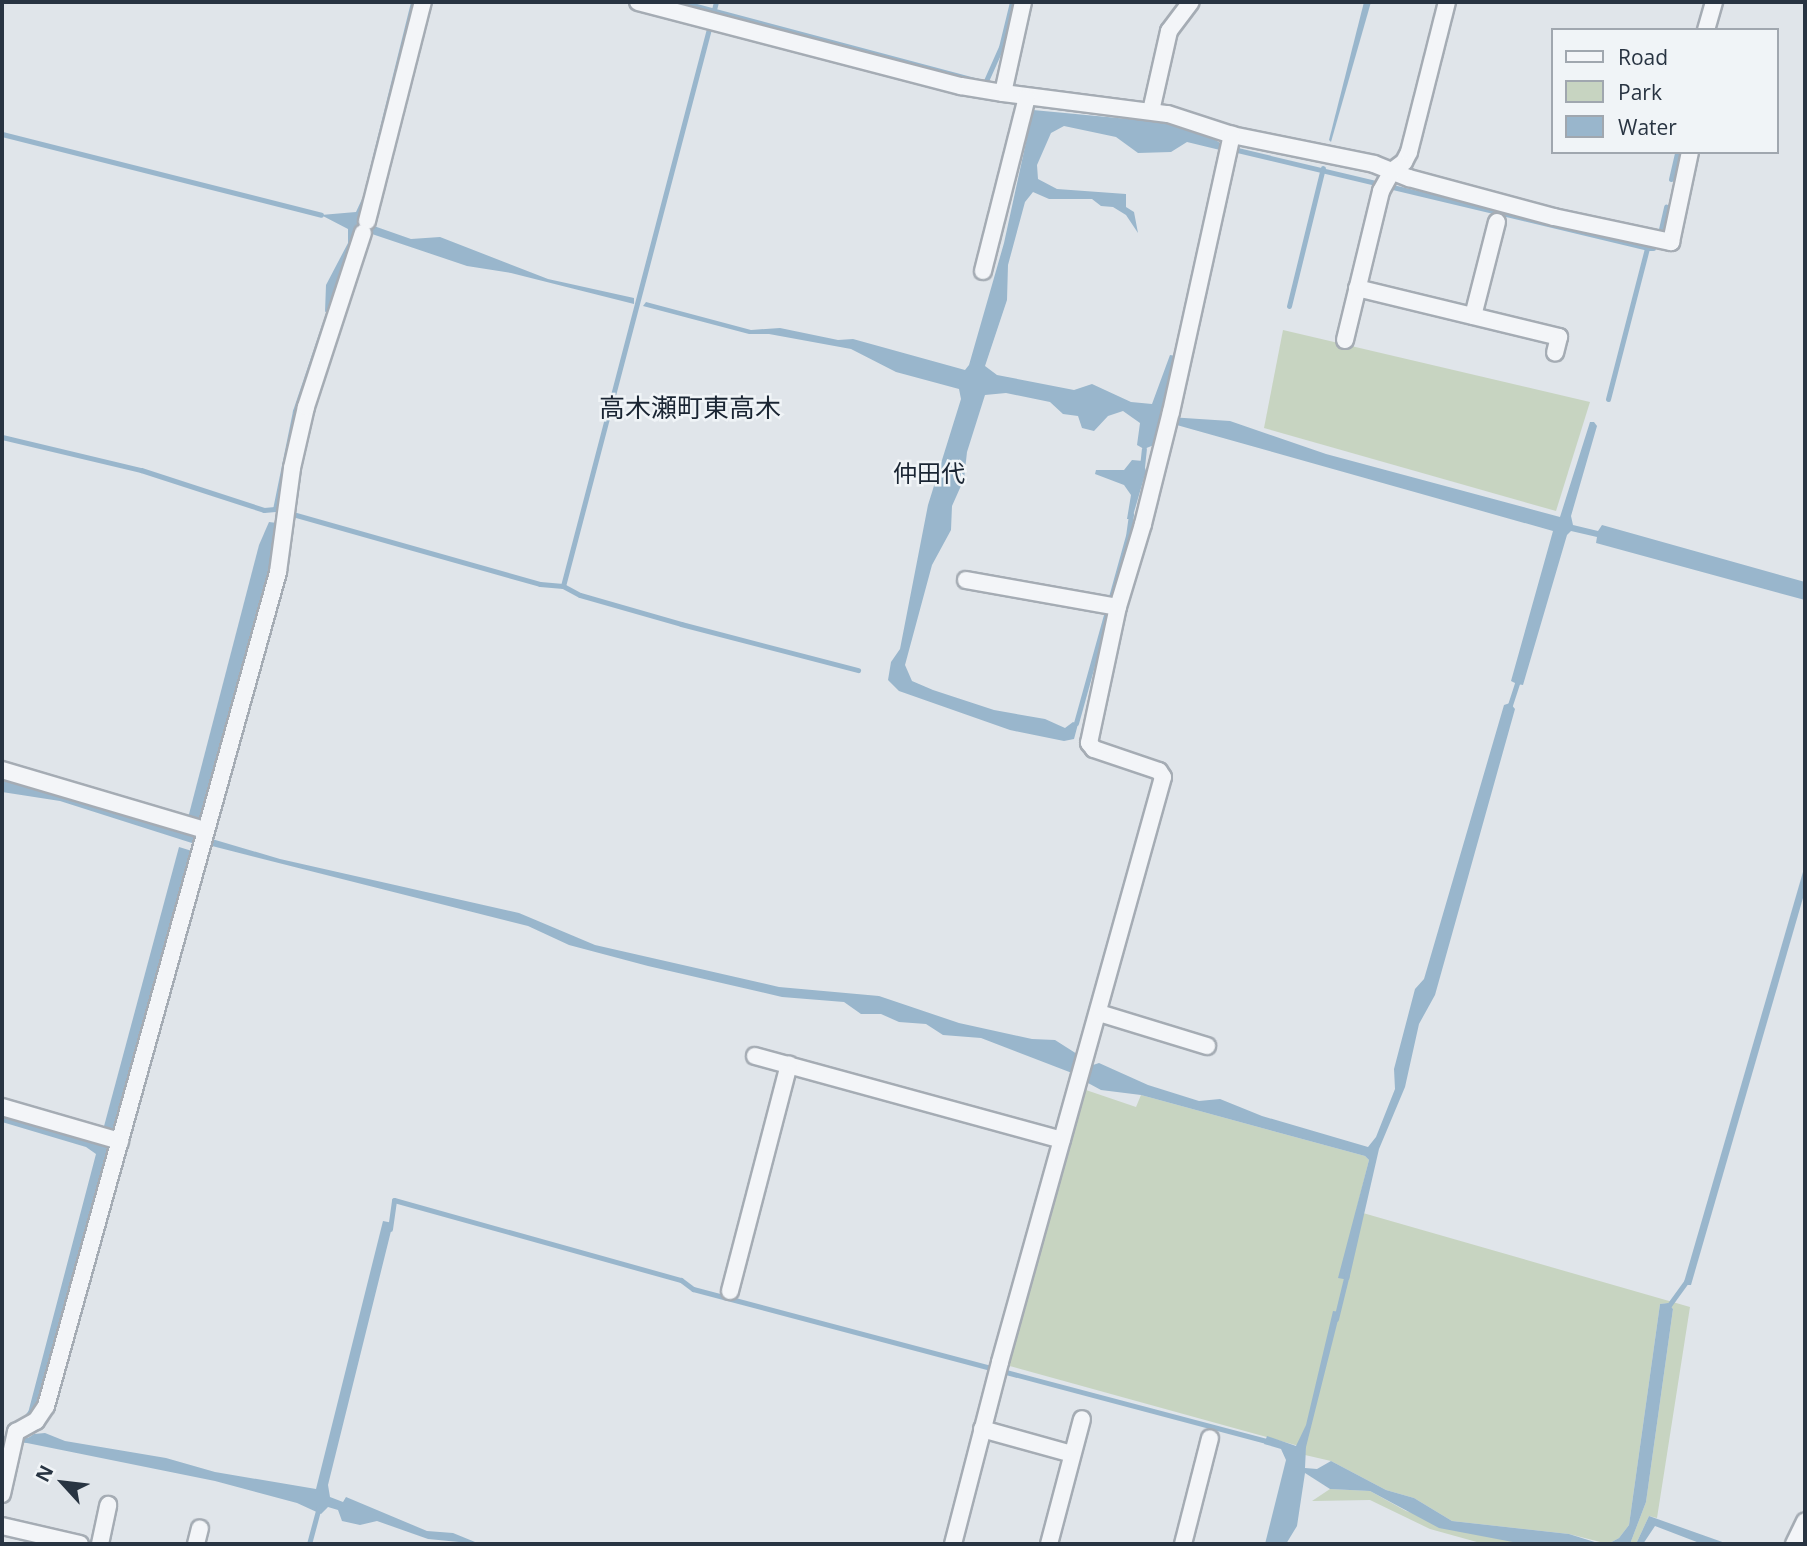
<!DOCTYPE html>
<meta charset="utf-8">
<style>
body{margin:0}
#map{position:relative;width:1807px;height:1546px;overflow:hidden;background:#e0e5ea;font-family:"Open Sans","Noto Sans JP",sans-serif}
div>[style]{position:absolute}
.green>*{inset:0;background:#c7d4c1}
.water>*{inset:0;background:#99b6cc}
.stream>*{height:5px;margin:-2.5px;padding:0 2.5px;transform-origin:2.5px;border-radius:2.5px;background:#99b6cc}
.roads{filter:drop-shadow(2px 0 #a5acb4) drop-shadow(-2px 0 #a5acb4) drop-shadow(0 2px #a5acb4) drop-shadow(0 -2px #a5acb4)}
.minor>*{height:16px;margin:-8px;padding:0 8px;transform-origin:8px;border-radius:8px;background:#f3f5f8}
span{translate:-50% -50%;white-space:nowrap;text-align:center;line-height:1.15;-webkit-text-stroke:5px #f0f4f7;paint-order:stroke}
.neighbourhood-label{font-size:24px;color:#1a2533}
.quarter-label{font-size:26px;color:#1a2533}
.frame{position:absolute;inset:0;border:4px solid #283442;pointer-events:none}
.legend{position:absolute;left:1551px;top:28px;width:228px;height:126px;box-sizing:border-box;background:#f0f4f7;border:2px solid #a0a7af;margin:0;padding:9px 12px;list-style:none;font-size:21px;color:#283442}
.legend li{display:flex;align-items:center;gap:14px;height:35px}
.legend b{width:35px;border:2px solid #a0a7af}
.north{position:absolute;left:28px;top:1448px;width:70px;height:70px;-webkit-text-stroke:5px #f0f4f7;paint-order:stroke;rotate:297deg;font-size:19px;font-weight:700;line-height:28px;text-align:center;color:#283442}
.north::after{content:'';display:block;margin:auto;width:24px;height:32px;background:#283442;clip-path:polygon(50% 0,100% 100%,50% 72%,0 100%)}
</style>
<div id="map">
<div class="green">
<div style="clip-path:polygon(1283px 330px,1590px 402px,1556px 511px,1264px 428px)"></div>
<div style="clip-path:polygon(1083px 1089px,1136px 1107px,1141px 1095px,1365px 1156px,1369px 1160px,1356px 1211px,1690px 1307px,1657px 1518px,1649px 1516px,1636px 1544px,1630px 1544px,1646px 1502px,1673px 1309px,1668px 1303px,1660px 1304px,1629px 1525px,1619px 1538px,1608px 1544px,1569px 1534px,1452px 1521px,1414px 1498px,1386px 1490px,1331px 1461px,1305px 1455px,1306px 1448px,1006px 1365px)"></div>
<div style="clip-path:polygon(1330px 1489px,1370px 1491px,1406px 1511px,1518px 1543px,1538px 1544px,1484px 1544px,1430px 1529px,1370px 1500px,1312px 1501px)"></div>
</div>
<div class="water">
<div style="clip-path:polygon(1364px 2px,1371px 2px,1331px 142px,1329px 140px)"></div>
<div style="clip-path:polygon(1033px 110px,1160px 122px,1207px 135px,1222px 144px,1220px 150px,1187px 142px,1171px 152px,1138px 153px,1116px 137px,1064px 126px,1051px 133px,1037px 165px,1038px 179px,1057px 189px,1126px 194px,1126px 207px,1134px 212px,1138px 233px,1126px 215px,1113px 207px,1101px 206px,1092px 199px,1049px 199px,1033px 192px,1025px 202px,1008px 265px,1007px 300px,985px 366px,997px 375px,1074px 390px,1092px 384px,1131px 402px,1152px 404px,1170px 355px,1176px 356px,1161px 413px,1169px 417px,1230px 421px,1326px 454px,1560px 517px,1590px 422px,1594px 422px,1597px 426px,1571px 516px,1573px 525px,1598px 531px,1602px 525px,1805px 582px,1805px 600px,1596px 543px,1597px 537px,1571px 531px,1567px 535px,1523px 685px,1517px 684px,1511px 681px,1553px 531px,1166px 422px,1158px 424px,1154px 445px,1144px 449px,1137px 445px,1140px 423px,1123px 411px,1108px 416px,1094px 431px,1082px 428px,1078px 416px,1063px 414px,1050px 402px,1006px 393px,985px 395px,967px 452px,964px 479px,952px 506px,951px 530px,932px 565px,905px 665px,912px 681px,933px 690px,994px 710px,1045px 719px,1065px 728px,1073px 722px,1078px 724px,1074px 739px,1064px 741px,1010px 730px,899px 691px,888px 680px,891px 662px,900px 649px,928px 505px,961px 399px,959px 389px,896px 372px,851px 349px,769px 334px,749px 334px,643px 306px,646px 302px,751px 330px,780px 328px,838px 340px,853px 339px,965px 370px,969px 365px,1004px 243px)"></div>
<div style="clip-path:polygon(367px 188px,367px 201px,333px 309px,325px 312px,326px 285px,348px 243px,348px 229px,321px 215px,356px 212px)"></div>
<div style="clip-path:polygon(371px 225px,411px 239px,440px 237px,548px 279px,634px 298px,634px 304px,511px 273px,467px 266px,369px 233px)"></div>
<div style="clip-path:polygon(1132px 460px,1143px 461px,1146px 471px,1132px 519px,1127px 519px,1131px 495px,1124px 485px,1095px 474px,1096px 470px,1124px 470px)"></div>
<div style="clip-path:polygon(269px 522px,277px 523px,271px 573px,201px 822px,188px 818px,259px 545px)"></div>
<div style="clip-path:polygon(1510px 703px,1515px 709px,1435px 995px,1419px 1024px,1405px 1087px,1379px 1149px,1349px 1280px,1338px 1278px,1369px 1160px,1365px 1156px,1141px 1095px,1101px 1090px,1088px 1083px,1093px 1065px,1099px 1063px,1148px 1085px,1199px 1101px,1220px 1099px,1262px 1116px,1368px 1147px,1376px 1137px,1395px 1089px,1394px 1069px,1415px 989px,1424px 979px,1504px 705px)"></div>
<div style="clip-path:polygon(2px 775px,197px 836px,195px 844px,60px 801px,2px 792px)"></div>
<div style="clip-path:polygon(212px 839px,280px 859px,519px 913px,595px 945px,779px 987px,879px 996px,959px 1023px,1032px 1039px,1055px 1040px,1077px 1054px,1072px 1073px,981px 1038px,943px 1035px,926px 1024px,899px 1022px,881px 1014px,861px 1014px,844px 1002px,782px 997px,648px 966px,569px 945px,528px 926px,212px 846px)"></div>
<div style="clip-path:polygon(179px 847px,192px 851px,118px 1119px,110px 1133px,103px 1130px)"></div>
<div style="clip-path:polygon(1805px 865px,1805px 891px,1691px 1285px,1687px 1285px,1684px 1282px)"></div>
<div style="clip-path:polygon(2px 1112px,82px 1135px,109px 1148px,39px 1407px,28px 1413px,96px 1154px,86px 1147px,2px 1122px)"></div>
<div style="clip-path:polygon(383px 1221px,393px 1223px,328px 1485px,330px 1497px,343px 1502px,346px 1497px,427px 1531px,453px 1533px,480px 1544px,428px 1539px,377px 1521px,360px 1525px,342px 1521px,338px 1510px,328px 1507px,321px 1514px,297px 1503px,215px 1481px,22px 1442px,34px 1434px,45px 1433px,65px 1441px,166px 1458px,215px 1472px,316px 1489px)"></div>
<div style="clip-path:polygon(1668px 1303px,1673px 1309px,1646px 1502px,1630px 1544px,1608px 1544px,1619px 1538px,1629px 1525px,1660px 1304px)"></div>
<div style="clip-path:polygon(1333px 1311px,1340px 1312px,1306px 1447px,1305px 1468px,1317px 1469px,1331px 1461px,1386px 1490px,1414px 1498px,1452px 1521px,1569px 1534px,1601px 1544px,1518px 1543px,1439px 1528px,1370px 1491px,1330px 1489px,1305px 1473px,1297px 1526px,1286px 1544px,1265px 1544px,1286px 1460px,1281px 1449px,1264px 1444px,1267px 1436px,1296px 1446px,1306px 1425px)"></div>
<div style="clip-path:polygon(1649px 1516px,1728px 1544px,1702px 1544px,1655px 1526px,1643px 1544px,1636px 1544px)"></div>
</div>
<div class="stream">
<div style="left:681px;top:2px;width:315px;rotate:14.9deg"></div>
<div style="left:985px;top:83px;width:39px;rotate:-66deg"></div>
<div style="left:1001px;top:47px;width:46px;rotate:-76.3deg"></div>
<div style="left:2px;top:134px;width:329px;rotate:14.2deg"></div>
<div style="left:1233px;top:149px;width:426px;rotate:13.4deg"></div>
<div style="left:1671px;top:179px;width:28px;rotate:-77deg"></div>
<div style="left:367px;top:188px;width:192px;rotate:-76.1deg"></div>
<div style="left:1661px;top:229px;width:23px;rotate:-77deg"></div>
<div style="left:1289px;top:306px;width:142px;rotate:-76.2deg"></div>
<div style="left:329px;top:310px;width:107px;rotate:108.6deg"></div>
<div style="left:295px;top:411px;width:100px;rotate:101.5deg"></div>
<div style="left:275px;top:509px;width:275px;rotate:15.8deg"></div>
<div style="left:540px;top:584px;width:23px;rotate:5deg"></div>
<div style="left:563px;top:586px;width:19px;rotate:28deg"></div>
<div style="left:580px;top:595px;width:105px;rotate:16deg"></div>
<div style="left:681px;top:624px;width:183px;rotate:14.6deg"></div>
<div style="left:1608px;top:399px;width:156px;rotate:-75.5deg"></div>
<div style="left:1647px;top:248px;width:6px"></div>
<div style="left:2px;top:437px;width:143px;rotate:13.4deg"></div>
<div style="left:141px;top:470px;width:129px;rotate:18deg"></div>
<div style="left:264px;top:510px;width:11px;rotate:-5deg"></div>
<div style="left:1142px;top:467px;width:18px;rotate:-84deg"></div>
<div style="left:563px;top:586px;width:604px;rotate:-75.32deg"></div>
<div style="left:1509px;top:708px;width:33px;rotate:-72deg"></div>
<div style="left:1076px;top:723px;width:194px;rotate:-74.5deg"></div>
<div style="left:1128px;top:536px;width:22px;rotate:-82deg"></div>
<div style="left:390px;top:1229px;width:29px;rotate:-82deg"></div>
<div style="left:394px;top:1200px;width:298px;rotate:15.6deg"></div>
<div style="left:681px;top:1280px;width:15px;rotate:37deg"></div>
<div style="left:693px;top:1289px;width:597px;rotate:14.85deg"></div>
<div style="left:1667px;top:1308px;width:37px;rotate:-54deg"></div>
<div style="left:1336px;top:1319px;width:46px;rotate:-76.3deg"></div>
<div style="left:26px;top:1417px;width:14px;rotate:-51deg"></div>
<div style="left:2px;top:1438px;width:28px;rotate:4deg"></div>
<div style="left:309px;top:1544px;width:38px;rotate:-75deg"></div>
</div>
<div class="roads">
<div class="minor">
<div style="left:638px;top:2px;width:334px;rotate:14.6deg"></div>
<div style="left:961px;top:86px;width:43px;rotate:9.5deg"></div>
<div style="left:1023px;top:2px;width:93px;rotate:102.4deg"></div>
<div style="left:1003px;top:93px;width:166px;rotate:7.3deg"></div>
<div style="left:1168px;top:114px;width:67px;rotate:18.2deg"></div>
<div style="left:1232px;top:135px;width:145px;rotate:11.5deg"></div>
<div style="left:1374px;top:164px;width:38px;rotate:22deg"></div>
<div style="left:1409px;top:178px;width:150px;rotate:15.1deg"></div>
<div style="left:1554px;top:217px;width:120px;rotate:12.1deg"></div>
<div style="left:1671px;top:242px;width:92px;rotate:-78.1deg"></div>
<div style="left:1706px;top:30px;width:29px;rotate:-74deg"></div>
<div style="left:1151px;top:111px;width:82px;rotate:-77.3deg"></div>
<div style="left:1169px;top:31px;width:36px;rotate:-53deg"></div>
<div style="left:367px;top:221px;width:226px;rotate:-75.7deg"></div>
<div style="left:983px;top:271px;width:179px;rotate:-75.8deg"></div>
<div style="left:1357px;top:288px;width:208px;rotate:13.6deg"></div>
<div style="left:1559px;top:337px;width:16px;rotate:104deg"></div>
<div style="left:1473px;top:316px;width:97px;rotate:-75.7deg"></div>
<div style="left:1345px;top:340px;width:153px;rotate:-76.4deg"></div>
<div style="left:1381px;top:191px;width:23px;rotate:-61deg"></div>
<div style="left:1392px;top:171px;width:15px;rotate:-37deg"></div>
<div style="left:1404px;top:162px;width:11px;rotate:-63deg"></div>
<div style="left:1409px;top:152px;width:155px;rotate:-75.8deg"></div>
<div style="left:966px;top:580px;width:154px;rotate:10.1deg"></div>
<div style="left:2px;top:770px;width:211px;rotate:16.5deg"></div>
<div style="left:1099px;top:1013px;width:113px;rotate:17deg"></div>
<div style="left:755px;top:1056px;width:318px;rotate:15.3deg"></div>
<div style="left:2px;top:1107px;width:123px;rotate:16.1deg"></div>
<div style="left:730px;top:1291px;width:234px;rotate:-75.4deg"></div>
<div style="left:982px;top:1429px;width:93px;rotate:15.5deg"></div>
<div style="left:2px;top:1494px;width:64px;rotate:-77.3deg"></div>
<div style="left:16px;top:1432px;width:23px;rotate:-29deg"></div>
<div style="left:36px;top:1421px;width:18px;rotate:-56deg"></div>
<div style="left:46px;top:1406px;width:866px;rotate:-74.45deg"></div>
<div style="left:278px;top:572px;width:105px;rotate:-82.3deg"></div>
<div style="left:292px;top:468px;width:63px;rotate:-77.1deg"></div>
<div style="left:306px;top:407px;width:183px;rotate:-71.9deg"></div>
<div style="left:2px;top:1526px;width:80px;rotate:13deg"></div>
<div style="left:100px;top:1544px;width:40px;rotate:-78deg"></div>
<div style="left:196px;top:1544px;width:16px;rotate:-76deg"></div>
<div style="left:953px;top:1544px;width:188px;rotate:-75.5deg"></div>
<div style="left:1000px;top:1362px;width:607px;rotate:-74.43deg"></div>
<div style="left:1163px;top:777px;width:7px;rotate:-124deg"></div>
<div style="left:1159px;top:771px;width:69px;rotate:-161.3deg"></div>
<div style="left:1094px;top:749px;width:8px;rotate:-130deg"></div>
<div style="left:1089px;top:743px;width:139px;rotate:-78deg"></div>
<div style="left:1118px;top:607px;width:87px;rotate:-73.2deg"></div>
<div style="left:1143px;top:524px;width:115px;rotate:-76deg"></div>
<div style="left:1171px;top:412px;width:284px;rotate:-77.6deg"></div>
<div style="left:1049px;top:1544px;width:129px;rotate:-75.2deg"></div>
<div style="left:1183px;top:1544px;width:109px;rotate:-75.7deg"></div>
<div style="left:1794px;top:1544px;width:25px;rotate:-64deg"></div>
</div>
</div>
<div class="neighbourhood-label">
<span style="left:929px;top:473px">仲田代</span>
</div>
<div class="quarter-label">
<span style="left:690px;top:408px">高木瀬町東高木</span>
</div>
<div class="frame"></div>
<ul class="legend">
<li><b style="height:9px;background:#f3f5f8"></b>Road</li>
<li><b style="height:19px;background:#c7d4c1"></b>Park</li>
<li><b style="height:19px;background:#99b6cc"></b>Water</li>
</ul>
<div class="north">N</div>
</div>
